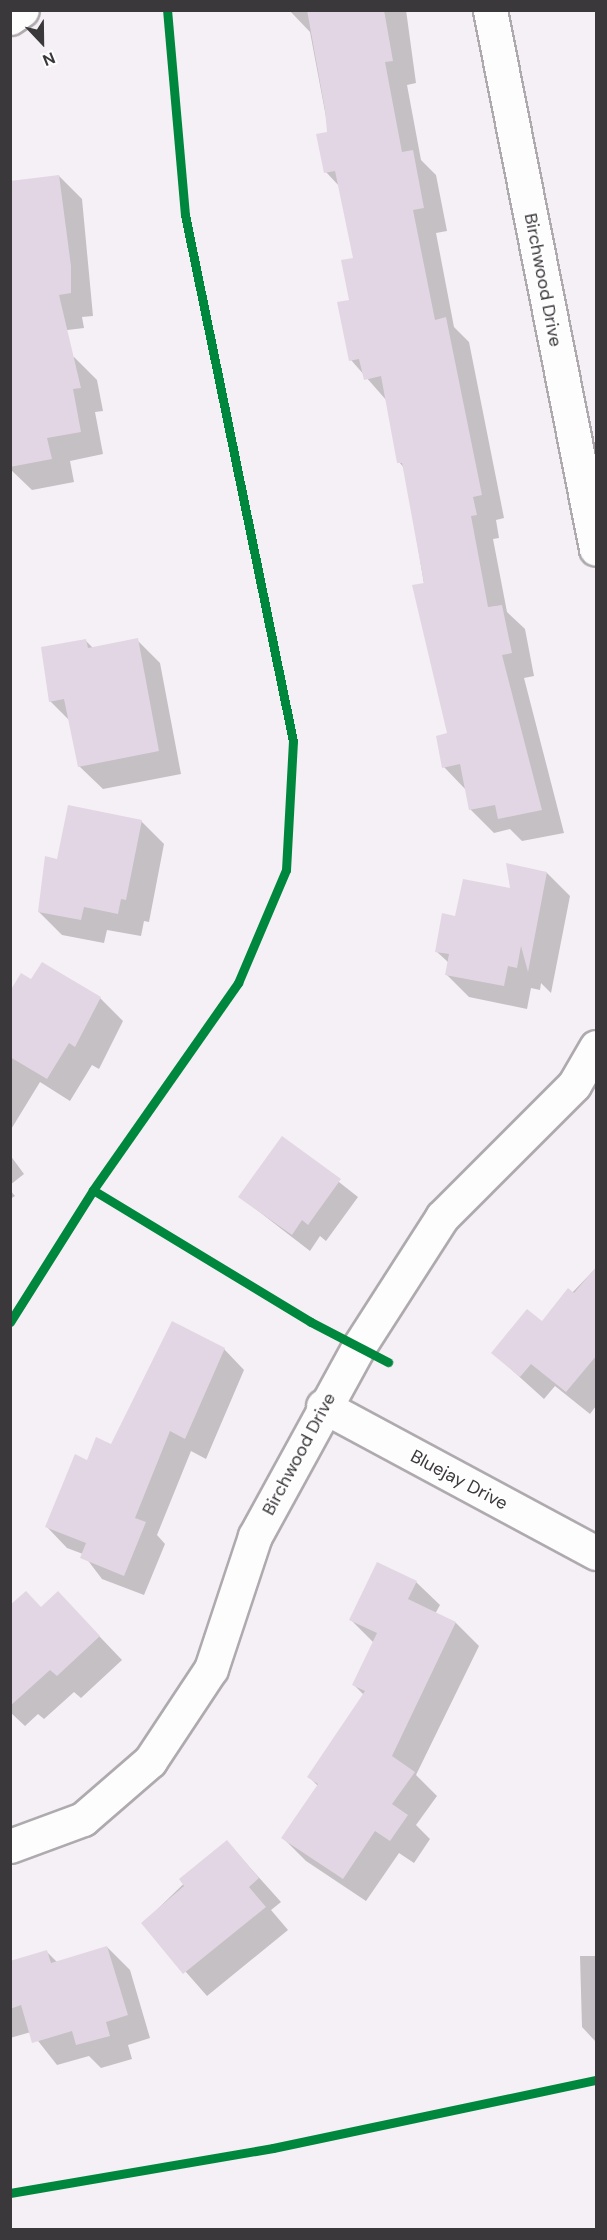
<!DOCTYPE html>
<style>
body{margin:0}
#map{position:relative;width:607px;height:2240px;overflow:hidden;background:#f5f0f5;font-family:"DM Sans",sans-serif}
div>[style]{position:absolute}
.shadow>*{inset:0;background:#0003}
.building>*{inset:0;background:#e2d6e4}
.roads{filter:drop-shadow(2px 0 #aeaaae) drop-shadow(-2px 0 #aeaaae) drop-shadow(0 2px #aeaaae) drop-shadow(0 -2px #aeaaae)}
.minor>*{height:33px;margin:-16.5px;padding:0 16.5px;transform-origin:16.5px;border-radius:16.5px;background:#fefdfe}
.cycleway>*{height:9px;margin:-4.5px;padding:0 4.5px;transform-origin:4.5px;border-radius:4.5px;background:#00873e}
span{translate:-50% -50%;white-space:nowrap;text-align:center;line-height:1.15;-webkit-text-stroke:4.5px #fefefe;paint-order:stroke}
.street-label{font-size:18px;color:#3b383b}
.frame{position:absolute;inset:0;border:12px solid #3b383b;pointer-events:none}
.north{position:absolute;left:12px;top:12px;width:60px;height:60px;-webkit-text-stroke:4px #fefefe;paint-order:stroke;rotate:158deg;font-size:16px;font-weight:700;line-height:24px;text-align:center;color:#3b383b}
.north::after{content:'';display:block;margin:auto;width:21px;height:27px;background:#3b383b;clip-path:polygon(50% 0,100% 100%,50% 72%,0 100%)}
</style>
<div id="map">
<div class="shadow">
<div style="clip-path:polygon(289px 10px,406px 10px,416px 83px,407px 85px,421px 160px,436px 175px,447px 231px,436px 233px,454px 327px,469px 342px,504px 518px,496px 520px,499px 538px,493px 539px,507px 612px,525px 629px,534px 676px,524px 678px,564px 833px,522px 841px,510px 829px,494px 833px,471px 810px,467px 791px,444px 767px,449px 735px,405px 469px,399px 462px,387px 401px,351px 360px,354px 259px,340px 187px,326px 172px,329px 133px,310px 32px)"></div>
<div style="clip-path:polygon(59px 176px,82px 199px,93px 316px,82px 317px,84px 328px,10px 337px)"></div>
<div style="clip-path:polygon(74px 357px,97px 380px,103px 411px,95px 412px,103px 454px,70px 461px,74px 482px,32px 490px,10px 469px,10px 369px)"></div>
<div style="clip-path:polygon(85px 640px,93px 648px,137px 640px,160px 663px,181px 774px,103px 789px,79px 766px,70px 721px,50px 701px)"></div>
<div style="clip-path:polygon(141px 821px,164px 844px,149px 922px,144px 921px,141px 936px,107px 930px,104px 943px,62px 935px,39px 912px,58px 860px)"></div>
<div style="clip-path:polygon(547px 873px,570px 896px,551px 993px,541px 983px,540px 990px,531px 988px,527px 1009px,469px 997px,446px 974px,449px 963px,436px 951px,456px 918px)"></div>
<div style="clip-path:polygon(31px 981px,100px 998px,123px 1021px,99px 1069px,92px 1065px,70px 1101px,40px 1082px,10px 1131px,10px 991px)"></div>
<div style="clip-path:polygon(283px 1138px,358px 1197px,326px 1241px,320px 1236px,310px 1251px,240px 1197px)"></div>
<div style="clip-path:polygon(10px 1155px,24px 1174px,10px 1185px)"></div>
<div style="clip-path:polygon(10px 1190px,15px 1196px,10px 1199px)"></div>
<div style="clip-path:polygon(596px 1268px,596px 1406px,590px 1414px,555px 1386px,544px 1399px,493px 1353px,543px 1323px)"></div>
<div style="clip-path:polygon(224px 1349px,244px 1370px,206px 1459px,191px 1451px,157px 1535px,165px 1544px,144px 1595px,102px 1579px,83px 1554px,67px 1548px,47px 1527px,112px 1445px)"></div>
<div style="clip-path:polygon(378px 1564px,416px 1582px,440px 1605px,435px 1614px,456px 1623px,479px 1646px,416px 1775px,437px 1796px,416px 1825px,430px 1839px,414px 1863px,399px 1853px,366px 1901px,306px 1861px,283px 1838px,318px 1786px,309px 1777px,364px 1695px,354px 1685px,374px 1643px,351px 1620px)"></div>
<div style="clip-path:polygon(58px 1593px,122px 1660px,81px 1698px,74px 1692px,44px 1719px,38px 1714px,25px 1726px,10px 1712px,10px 1607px,42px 1608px)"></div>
<div style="clip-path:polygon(227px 1842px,281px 1902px,271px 1910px,288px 1930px,207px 1996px,143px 1923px)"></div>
<div style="clip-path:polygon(107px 1947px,130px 1970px,150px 2038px,128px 2045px,132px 2059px,101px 2068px,89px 2056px,57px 2065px,31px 2032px,10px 2038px,10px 1963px,47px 1952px,57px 1962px)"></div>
<div style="clip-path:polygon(580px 1956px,596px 1956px,596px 2042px,582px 2027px)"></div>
</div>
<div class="building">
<div style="clip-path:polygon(307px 10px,384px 10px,393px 61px,385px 62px,402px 152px,413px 150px,424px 208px,413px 210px,435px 320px,446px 317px,482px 495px,473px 497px,477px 515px,471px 516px,488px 607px,502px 605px,512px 653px,502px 655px,542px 810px,498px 819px,495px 805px,469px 810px,460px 764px,442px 768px,436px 736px,447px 733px,412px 585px,424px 583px,402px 463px,397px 463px,381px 376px,364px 380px,359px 359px,349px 361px,337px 302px,349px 300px,341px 260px,353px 258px,335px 171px,324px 173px,316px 134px,327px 132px,325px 110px)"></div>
<div style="clip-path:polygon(59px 175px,71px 266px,71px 293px,59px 295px,81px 388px,73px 389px,81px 432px,47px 438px,52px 459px,10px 467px,10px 181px)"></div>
<div style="clip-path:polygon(138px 638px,159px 751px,78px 767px,64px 699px,49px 702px,41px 647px,86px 639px,88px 648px)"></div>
<div style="clip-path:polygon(68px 805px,142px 820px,126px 900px,121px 899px,118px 914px,84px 907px,81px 920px,38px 912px,45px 856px,57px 859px)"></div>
<div style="clip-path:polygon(506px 863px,547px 872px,528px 972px,521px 946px,517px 968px,508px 966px,504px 986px,445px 975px,449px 954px,435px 952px,442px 913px,455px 916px,463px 879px,510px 888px)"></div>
<div style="clip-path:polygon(42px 962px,101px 997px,75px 1047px,69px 1043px,47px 1079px,10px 1057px,10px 991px,21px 973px,31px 979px)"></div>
<div style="clip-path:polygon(282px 1136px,341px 1179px,308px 1225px,302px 1220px,292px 1235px,238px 1197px)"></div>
<div style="clip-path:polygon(597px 1266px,597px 1355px,566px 1392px,531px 1364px,520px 1377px,491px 1353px,527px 1309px,542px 1321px,568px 1288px,574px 1293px)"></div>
<div style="clip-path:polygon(172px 1321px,225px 1348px,185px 1439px,170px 1431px,135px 1518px,146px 1522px,124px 1576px,80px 1558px,86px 1543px,45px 1527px,75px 1454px,87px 1460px,96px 1437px,111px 1444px)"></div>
<div style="clip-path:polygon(377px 1562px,417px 1581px,408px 1599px,456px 1622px,392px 1756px,415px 1772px,392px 1804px,408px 1815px,390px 1841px,375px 1831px,343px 1879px,281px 1838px,318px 1784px,307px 1777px,365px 1691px,352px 1685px,377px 1633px,349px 1620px)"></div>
<div style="clip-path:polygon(26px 1591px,41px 1607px,58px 1591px,100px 1636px,57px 1676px,50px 1670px,10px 1706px,10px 1605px)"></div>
<div style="clip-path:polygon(227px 1840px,259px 1878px,249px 1887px,266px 1907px,183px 1974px,141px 1923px,184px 1886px,179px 1879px)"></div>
<div style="clip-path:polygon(107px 1946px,128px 2015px,106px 2022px,110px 2036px,76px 2045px,72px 2031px,32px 2043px,21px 2005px,10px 2009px,10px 1961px,47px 1950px,51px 1963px)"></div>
</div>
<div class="roads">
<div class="minor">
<div style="left:490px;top:10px;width:549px;rotate:78.87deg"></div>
<div style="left:10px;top:18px;width:14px;rotate:-34deg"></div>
<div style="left:323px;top:1406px;width:310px;rotate:28.3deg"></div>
<div style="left:10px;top:1846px;width:78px;rotate:-20.3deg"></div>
<div style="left:83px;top:1819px;width:89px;rotate:-40.9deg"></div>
<div style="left:150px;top:1761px;width:110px;rotate:-56.5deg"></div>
<div style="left:211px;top:1669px;width:140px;rotate:-71.7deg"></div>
<div style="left:255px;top:1536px;width:214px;rotate:-61.3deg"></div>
<div style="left:358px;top:1348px;width:156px;rotate:-57.3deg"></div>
<div style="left:442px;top:1217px;width:187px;rotate:-45deg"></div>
<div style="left:574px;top:1085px;width:44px;rotate:-59.9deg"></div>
</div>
</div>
<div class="cycleway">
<div style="left:93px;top:1190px;width:255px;rotate:31.2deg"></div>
<div style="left:311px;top:1322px;width:87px;rotate:27.5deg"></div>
<div style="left:10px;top:1322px;width:156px;rotate:-57.8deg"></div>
<div style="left:93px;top:1190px;width:253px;rotate:-55deg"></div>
<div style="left:238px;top:983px;width:123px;rotate:-67deg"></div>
<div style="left:286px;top:870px;width:129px;rotate:-86.9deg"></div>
<div style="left:293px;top:741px;width:537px;rotate:-101.6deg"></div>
<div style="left:185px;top:215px;width:206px;rotate:-95deg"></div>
<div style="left:10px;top:2193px;width:267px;rotate:-9.7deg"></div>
<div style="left:273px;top:2148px;width:330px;rotate:-11.9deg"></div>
</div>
<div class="street-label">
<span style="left:543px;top:280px;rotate:79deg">Birchwood Drive</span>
<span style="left:299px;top:1454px;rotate:-62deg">Birchwood Drive</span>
<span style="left:459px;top:1480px;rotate:28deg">Bluejay Drive</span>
</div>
<div class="frame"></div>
<div class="north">N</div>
</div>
